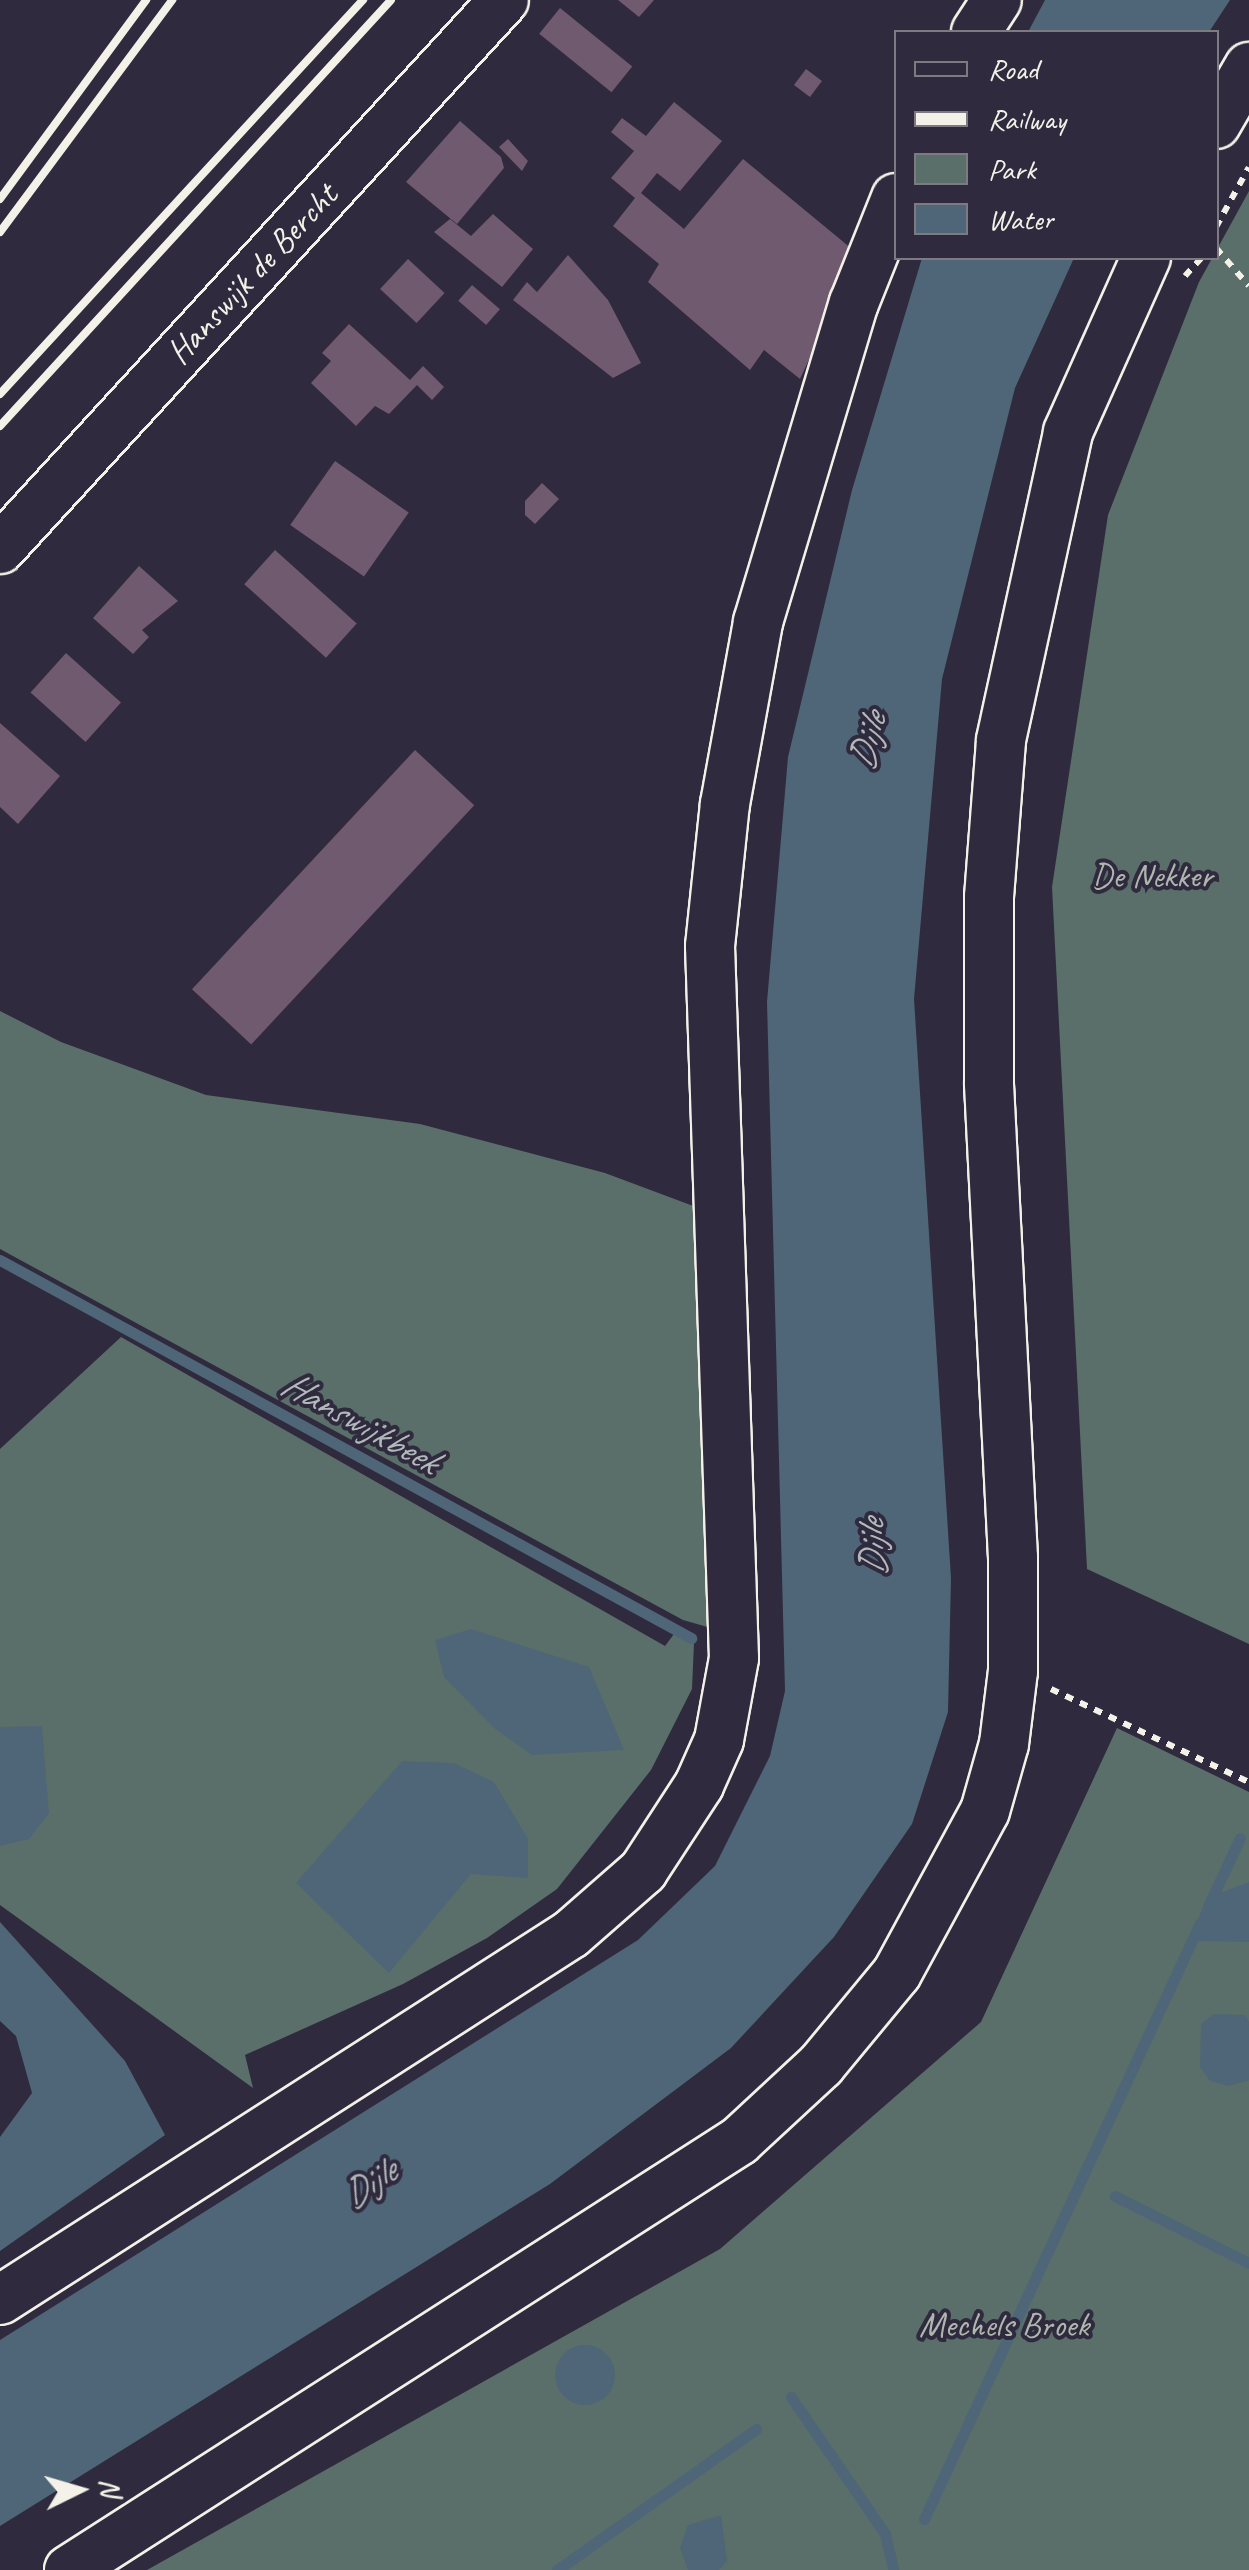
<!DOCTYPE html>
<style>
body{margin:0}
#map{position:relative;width:1249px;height:2570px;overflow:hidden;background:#2f2a3d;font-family:Caveat,sans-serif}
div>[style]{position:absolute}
.green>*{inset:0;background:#5a6f69}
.water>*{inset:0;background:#4e6678}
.round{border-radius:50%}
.stream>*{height:11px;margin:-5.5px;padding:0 5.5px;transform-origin:5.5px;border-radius:5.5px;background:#4e6678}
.building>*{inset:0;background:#705a6f;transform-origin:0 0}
.path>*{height:6px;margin-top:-3px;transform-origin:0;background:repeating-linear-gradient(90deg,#f4f1e8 0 8px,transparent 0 16px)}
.roads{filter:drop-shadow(2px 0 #f4f1e8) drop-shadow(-2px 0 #f4f1e8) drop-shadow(0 2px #f4f1e8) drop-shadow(0 -2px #f4f1e8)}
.minor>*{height:48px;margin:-24px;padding:0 24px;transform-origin:24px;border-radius:24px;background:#2f2a3d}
.rail>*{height:8px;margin:-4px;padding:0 4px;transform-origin:4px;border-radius:4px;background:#f4f1e8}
span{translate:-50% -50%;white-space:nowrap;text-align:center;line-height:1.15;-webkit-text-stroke:8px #2f2a3d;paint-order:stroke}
.street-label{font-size:35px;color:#f4f1e8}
.park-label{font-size:35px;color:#afb6af}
.water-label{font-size:38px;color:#b2b9bb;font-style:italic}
.legend{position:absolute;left:894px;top:30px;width:325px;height:230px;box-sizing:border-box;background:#2f2a3d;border:2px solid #7e7a81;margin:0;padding:12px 18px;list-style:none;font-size:30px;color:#f4f1e8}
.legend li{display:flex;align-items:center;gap:20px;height:50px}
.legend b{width:50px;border:2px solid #7e7a81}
.north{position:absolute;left:30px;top:2440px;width:100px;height:100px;-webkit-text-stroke:8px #2f2a3d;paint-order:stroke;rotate:85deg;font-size:28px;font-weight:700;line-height:40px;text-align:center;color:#f4f1e8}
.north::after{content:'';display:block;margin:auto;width:35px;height:45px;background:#f4f1e8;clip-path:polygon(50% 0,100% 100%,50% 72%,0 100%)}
</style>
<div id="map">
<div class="green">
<div style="clip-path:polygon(1249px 191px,1249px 1644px,1087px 1569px,1052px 887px,1108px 515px,1199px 282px)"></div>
<div style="clip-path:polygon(0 1011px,61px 1042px,206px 1095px,420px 1124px,605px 1173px,704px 1210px,718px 1630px,683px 1620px,0 1249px)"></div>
<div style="clip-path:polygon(121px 1337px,665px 1646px,674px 1634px,694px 1643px,692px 1689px,651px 1770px,557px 1889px,487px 1938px,403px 1984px,245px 2055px,253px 2088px,0 1905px,0 1449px)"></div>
<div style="clip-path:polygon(1117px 1728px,1249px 1792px,1249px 2570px,147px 2570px,720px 2249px,981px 2022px)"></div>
</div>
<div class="water">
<div style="clip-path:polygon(1045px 0,1230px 0,1209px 32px,1028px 32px)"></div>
<div style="clip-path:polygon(922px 258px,1074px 258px,1015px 388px,942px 679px,914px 999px,951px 1578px,948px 1712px,912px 1824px,834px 1937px,731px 2048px,550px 2184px,0 2526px,0 2340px,638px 1940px,715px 1866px,770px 1756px,785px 1691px,767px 1002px,788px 757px,852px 490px)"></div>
<div style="clip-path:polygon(471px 1629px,589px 1667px,624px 1750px,532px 1755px,494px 1728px,444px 1677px,435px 1640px)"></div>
<div style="clip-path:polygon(42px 1726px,49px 1813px,29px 1839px,0 1846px,0 1727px)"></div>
<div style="clip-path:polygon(402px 1761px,454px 1763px,494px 1782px,528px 1839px,528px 1878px,471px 1874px,389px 1973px,296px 1883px)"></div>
<div style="clip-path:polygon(1249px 1882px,1249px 1942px,1199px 1941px,1192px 1933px,1207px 1898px)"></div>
<div style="clip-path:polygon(0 1922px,125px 2061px,165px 2135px,0 2251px,0 2137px,32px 2093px,16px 2036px,0 2021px)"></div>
<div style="clip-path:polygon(1214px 2014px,1245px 2015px,1249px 2022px,1249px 2080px,1229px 2086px,1210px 2081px,1200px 2067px,1201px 2024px)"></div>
<div class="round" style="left:555px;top:2345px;width:60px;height:60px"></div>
<div style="clip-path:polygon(721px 2515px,727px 2561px,719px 2570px,688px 2570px,680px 2548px,688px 2525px)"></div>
</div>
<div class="stream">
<div style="left:0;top:1260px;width:788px;rotate:28.68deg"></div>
<div style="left:1208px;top:1906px;width:75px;rotate:-64.8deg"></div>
<div style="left:1115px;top:2196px;width:150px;rotate:26.6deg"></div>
<div style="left:791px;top:2397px;width:166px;rotate:55.5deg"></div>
<div style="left:885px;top:2534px;width:37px;rotate:77deg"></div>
<div style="left:924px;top:2519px;width:657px;rotate:-65.15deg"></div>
<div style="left:557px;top:2570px;width:244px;rotate:-35.3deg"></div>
</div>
<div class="building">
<div style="clip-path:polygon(618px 0,654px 0,639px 17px)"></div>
<div style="left:560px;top:8px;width:93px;height:33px;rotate:39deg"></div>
<div style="left:806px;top:69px;width:20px;height:20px;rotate:37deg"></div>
<div style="clip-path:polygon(674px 102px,722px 141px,680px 191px,657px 173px,641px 193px,684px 229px,743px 159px,858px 254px,800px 379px,764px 350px,750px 370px,648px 282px,659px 264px,613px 226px,635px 198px,611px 178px,634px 151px,611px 132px,622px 118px,646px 136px)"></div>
<div style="clip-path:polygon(460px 121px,501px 157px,504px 168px,457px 224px,406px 182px)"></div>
<div style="clip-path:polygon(508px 139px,528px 161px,522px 171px,499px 147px)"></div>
<div style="clip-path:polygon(493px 214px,533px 249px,502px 287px,434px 232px,450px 219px,471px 236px)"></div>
<div style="clip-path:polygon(568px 255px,608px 300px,641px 363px,613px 378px,513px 300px,527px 282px,537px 292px)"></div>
<div style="left:408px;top:259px;width:50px;height:41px;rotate:43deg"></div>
<div style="left:472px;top:285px;width:37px;height:21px;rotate:41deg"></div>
<div style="clip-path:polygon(349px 324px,410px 380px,423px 366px,444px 387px,432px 400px,417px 385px,389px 414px,375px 406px,356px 426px,311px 383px,331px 361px,322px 353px)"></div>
<div style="left:335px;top:461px;width:90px;height:78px;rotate:35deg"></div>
<div style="clip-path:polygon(542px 483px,559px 499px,535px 524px,525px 515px,525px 501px)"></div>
<div style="left:275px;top:550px;width:110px;height:46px;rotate:42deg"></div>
<div style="clip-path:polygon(139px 566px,178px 601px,142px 630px,149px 637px,133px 654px,93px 618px)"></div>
<div style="left:66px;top:653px;width:74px;height:53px;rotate:42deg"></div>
<div style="clip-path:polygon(0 723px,60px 776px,18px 824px,0 807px)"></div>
<div style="left:415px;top:750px;width:81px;height:327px;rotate:43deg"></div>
</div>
<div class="path">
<div style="left:1216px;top:227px;width:68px;rotate:-61.2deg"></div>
<div style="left:1216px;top:248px;width:50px;rotate:49deg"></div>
<div style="left:1185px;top:276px;width:24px;rotate:-48deg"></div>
<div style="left:1051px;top:1689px;width:219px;rotate:25.2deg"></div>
</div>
<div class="roads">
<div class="minor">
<div style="left:976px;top:32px;width:38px;rotate:-57deg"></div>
<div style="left:1216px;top:124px;width:66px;rotate:-59.9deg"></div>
<div style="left:0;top:549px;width:745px;rotate:-47.45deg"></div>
<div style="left:0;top:2300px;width:678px;rotate:-32.66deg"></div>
<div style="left:571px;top:1934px;width:96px;rotate:-41.2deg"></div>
<div style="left:643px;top:1871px;width:103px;rotate:-56.9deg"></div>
<div style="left:699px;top:1785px;width:49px;rotate:-66deg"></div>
<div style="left:719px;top:1740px;width:83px;rotate:-79.6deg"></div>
<div style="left:734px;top:1658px;width:712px;rotate:-91.93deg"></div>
<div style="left:710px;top:946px;width:143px;rotate:-84deg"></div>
<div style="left:725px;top:804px;width:185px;rotate:-79.7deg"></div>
<div style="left:758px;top:622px;width:333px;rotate:-73.3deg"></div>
<div style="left:854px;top:303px;width:113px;rotate:-68.2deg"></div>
<div style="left:69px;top:2570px;width:796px;rotate:-32.63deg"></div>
<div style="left:739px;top:2141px;width:112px;rotate:-42.8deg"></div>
<div style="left:821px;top:2065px;width:119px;rotate:-50.4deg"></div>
<div style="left:897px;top:1973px;width:184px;rotate:-61.5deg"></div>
<div style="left:985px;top:1811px;width:70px;rotate:-74.2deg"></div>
<div style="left:1004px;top:1744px;width:74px;rotate:-83deg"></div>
<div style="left:1013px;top:1671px;width:113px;rotate:-90deg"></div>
<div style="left:1013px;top:1558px;width:476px;rotate:-92.9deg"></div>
<div style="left:989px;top:1083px;width:186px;rotate:-90deg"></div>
<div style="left:989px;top:897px;width:157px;rotate:-85.6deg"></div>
<div style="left:1001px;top:740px;width:315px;rotate:-77.7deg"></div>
<div style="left:1068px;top:432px;width:191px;rotate:-65.9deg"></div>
</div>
</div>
<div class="rail">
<div style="left:0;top:199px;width:247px;rotate:-53.7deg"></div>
<div style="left:0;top:232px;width:289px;rotate:-53.4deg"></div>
<div style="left:0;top:394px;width:536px;rotate:-47.35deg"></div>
<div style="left:0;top:426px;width:578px;rotate:-47.45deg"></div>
</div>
<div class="street-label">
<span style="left:252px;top:274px;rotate:-47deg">Hanswijk de Bercht</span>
</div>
<div class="park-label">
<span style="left:1152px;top:876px">De Nekker</span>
<span style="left:1004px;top:2325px">Mechels Broek</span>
</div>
<div class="water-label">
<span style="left:867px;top:741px;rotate:-75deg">Dijle</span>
<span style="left:360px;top:1422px;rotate:29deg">Hanswijkbeek</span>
<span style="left:872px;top:1548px;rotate:-92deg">Dijle</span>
<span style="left:369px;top:2183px;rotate:-34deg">Dijle</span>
</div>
<ul class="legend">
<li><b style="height:12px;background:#2f2a3d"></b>Road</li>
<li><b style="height:12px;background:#f4f1e8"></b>Railway</li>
<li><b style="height:28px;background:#5a6f69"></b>Park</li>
<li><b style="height:28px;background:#4e6678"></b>Water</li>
</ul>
<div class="north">N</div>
</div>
